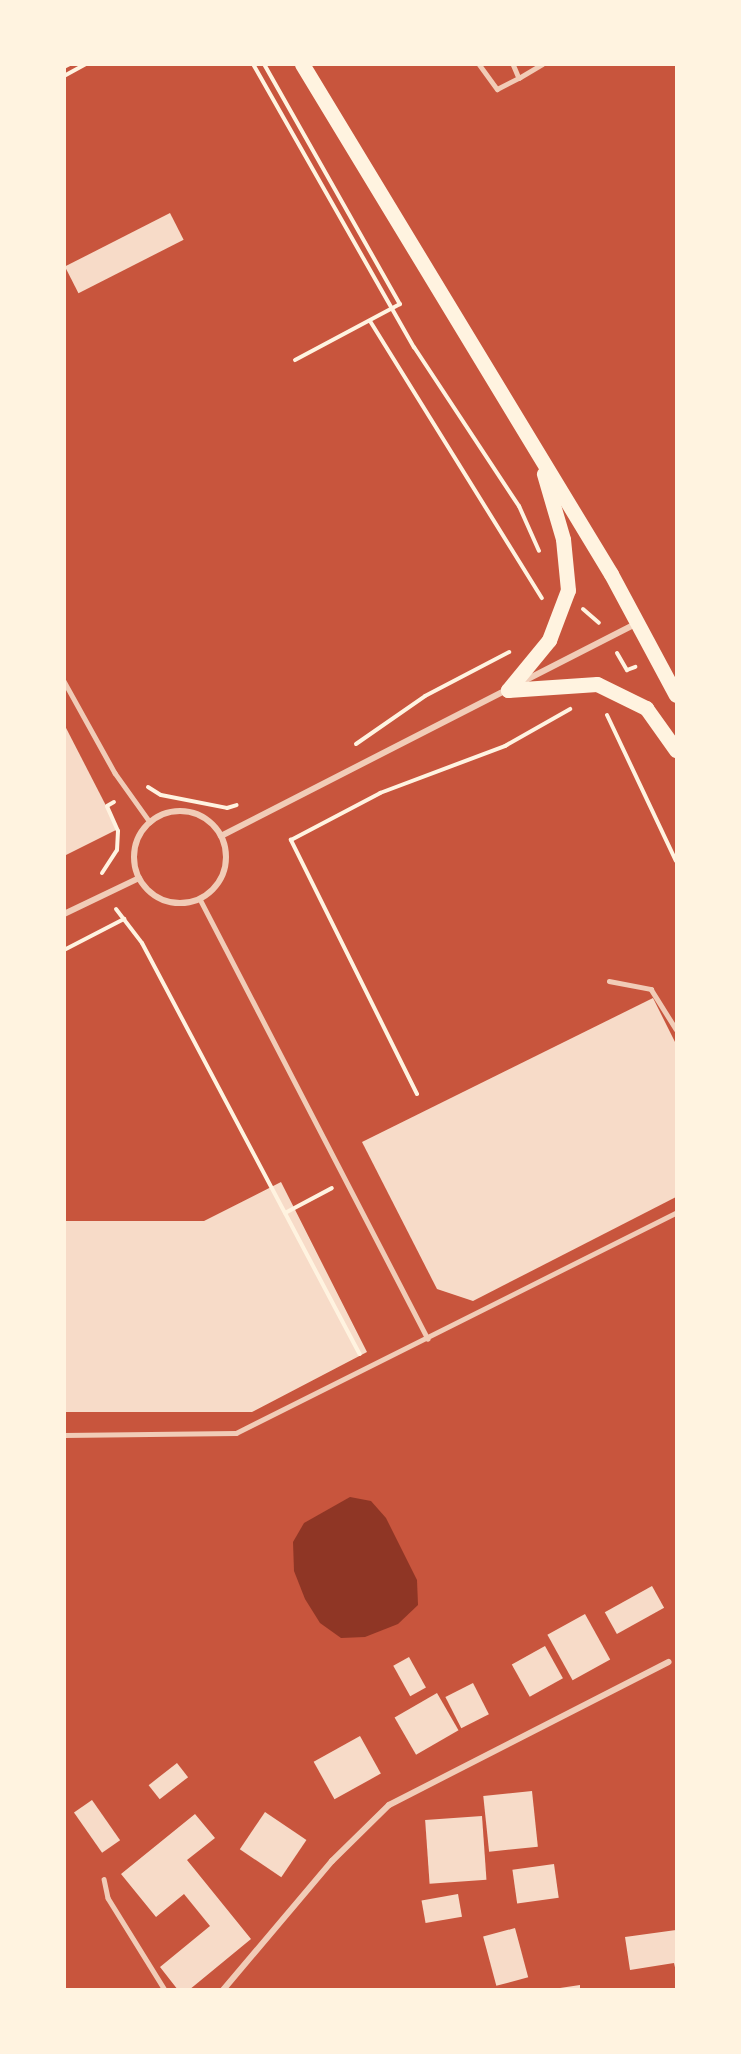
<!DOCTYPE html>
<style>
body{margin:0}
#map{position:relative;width:741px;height:2054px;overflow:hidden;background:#c8553d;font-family:"Fira Sans Condensed",sans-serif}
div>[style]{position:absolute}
.water>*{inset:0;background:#8f3625}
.building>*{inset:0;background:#f7dbc8;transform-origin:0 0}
.path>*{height:4px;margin:-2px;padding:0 2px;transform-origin:2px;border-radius:2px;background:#fff3e0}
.service>*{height:4.5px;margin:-2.25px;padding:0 2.25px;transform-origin:2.25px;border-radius:2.25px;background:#f1ccb7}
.minor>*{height:6px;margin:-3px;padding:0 3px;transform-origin:3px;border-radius:3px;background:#f1ccb7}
.minor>.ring{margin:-3px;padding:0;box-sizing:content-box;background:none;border:6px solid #f1ccb7;border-radius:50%}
.primary>*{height:15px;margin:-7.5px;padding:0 7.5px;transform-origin:7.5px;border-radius:7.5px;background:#fff3e0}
span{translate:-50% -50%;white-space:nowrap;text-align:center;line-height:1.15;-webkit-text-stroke:5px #fff3e0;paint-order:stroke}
.frame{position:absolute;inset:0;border:66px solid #fff3e0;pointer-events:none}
</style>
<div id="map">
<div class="water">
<div style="clip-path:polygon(350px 1497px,371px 1501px,386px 1518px,417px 1580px,418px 1605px,398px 1624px,365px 1637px,341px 1638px,320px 1623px,305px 1599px,294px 1571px,293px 1542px,304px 1523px)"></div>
</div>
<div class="building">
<div style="left:170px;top:213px;width:30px;height:118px;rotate:63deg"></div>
<div style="clip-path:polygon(64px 724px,118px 829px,64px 856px)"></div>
<div style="clip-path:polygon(653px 998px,676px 1044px,676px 1197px,473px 1301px,437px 1289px,362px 1142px)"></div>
<div style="clip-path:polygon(281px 1182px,367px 1352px,252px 1412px,64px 1412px,64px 1221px,204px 1221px)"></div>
<div style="left:652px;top:1586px;width:25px;height:54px;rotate:61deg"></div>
<div style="left:585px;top:1614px;width:52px;height:43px;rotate:61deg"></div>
<div style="left:545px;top:1646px;width:37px;height:38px;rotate:61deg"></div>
<div style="left:409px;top:1657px;width:35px;height:18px;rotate:61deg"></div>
<div style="left:473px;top:1683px;width:35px;height:31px;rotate:63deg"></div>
<div style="left:437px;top:1693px;width:43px;height:49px;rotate:60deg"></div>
<div style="left:360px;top:1736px;width:43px;height:53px;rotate:61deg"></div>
<div style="left:177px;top:1763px;width:18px;height:36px;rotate:52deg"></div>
<div style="left:532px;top:1791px;width:56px;height:49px;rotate:84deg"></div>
<div style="left:92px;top:1800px;width:49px;height:22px;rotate:55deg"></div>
<div style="left:265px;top:1812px;width:50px;height:45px;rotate:34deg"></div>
<div style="clip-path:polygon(195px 1814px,215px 1838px,187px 1860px,251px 1939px,189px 1990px,178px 1990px,160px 1967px,210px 1926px,184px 1894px,156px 1917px,121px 1874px)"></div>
<div style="left:482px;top:1816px;width:64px;height:57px;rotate:86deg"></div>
<div style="left:554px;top:1864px;width:34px;height:42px;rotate:82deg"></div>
<div style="left:458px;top:1894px;width:23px;height:37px;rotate:80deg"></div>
<div style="left:515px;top:1928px;width:51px;height:33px;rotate:75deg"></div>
<div style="clip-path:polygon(676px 1930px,676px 1972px,674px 1963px,630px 1970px,625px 1937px)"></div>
<div style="clip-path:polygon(580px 1985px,580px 1990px,560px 1990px,560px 1988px)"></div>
</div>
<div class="path">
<div style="left:253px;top:64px;width:326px;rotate:60.4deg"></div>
<div style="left:414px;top:347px;width:191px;rotate:56.6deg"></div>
<div style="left:519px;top:506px;width:49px;rotate:66deg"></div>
<div style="left:264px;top:64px;width:276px;rotate:60.5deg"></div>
<div style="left:400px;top:304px;width:119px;rotate:151.9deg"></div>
<div style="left:64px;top:67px;width:7px;rotate:-27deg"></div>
<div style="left:64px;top:76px;width:25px;rotate:-29deg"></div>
<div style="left:370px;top:321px;width:326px;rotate:58.2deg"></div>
<div style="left:583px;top:609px;width:21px;rotate:41deg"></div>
<div style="left:617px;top:653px;width:20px;rotate:60deg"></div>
<div style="left:627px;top:670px;width:9px;rotate:-21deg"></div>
<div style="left:607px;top:715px;width:161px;rotate:64.7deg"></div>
<div style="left:356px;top:744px;width:84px;rotate:-34.8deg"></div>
<div style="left:425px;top:696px;width:95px;rotate:-27.6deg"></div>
<div style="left:148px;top:787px;width:15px;rotate:32deg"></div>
<div style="left:161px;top:795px;width:67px;rotate:11.1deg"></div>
<div style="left:227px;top:808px;width:10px;rotate:-17deg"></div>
<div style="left:102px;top:873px;width:27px;rotate:-57deg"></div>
<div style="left:117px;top:850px;width:19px;rotate:-87deg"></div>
<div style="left:118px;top:831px;width:27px;rotate:-114deg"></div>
<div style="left:107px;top:806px;width:8px;rotate:-30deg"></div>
<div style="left:116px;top:909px;width:43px;rotate:52.6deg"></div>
<div style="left:142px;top:943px;width:465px;rotate:62.1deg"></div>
<div style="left:64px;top:950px;width:68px;rotate:-27.3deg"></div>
<div style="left:417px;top:1094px;width:284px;rotate:-116.4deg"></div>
<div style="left:291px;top:840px;width:101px;rotate:-27.8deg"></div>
<div style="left:380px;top:793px;width:134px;rotate:-20.6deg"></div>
<div style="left:505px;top:746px;width:75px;rotate:-29.6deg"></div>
<div style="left:285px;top:1213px;width:53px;rotate:-28deg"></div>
</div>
<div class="service">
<div style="left:479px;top:64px;width:31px;rotate:54deg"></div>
<div style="left:497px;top:89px;width:25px;rotate:-27deg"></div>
<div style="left:513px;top:64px;width:15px;rotate:67deg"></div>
<div style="left:519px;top:78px;width:27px;rotate:-31deg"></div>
<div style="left:64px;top:681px;width:105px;rotate:61deg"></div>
<div style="left:115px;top:773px;width:60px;rotate:54.5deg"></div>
<div style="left:200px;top:899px;width:495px;rotate:62.6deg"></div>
<div style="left:609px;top:981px;width:43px;rotate:10.8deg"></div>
<div style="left:651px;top:989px;width:47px;rotate:58deg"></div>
<div style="left:64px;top:1435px;width:172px;rotate:-0.7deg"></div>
<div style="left:236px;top:1433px;width:492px;rotate:-26.6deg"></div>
<div style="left:104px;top:1879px;width:19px;rotate:78deg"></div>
<div style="left:108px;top:1898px;width:108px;rotate:58.2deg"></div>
</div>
<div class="minor">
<div style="left:518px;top:684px;width:134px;rotate:-27.1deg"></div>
<div class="ring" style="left:134px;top:811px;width:86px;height:86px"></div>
<div style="left:221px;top:836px;width:320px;rotate:-27.1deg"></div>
<div style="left:64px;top:914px;width:83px;rotate:-25.6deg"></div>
<div style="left:223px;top:1990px;width:169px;rotate:-49.8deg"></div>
<div style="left:332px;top:1861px;width:80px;rotate:-44.5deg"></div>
<div style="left:389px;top:1805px;width:314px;rotate:-27.1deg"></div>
</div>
<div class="primary">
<div style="left:302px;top:64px;width:596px;rotate:58.79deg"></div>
<div style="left:611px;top:574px;width:137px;rotate:61.8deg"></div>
<div style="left:508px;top:690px;width:65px;rotate:-50.6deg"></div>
<div style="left:549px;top:640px;width:53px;rotate:-69.2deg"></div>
<div style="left:568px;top:590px;width:51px;rotate:-95.6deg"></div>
<div style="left:563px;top:539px;width:68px;rotate:-106.3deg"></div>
<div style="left:508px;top:690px;width:89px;rotate:-3.9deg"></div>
<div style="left:597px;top:684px;width:55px;rotate:26.1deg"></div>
<div style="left:646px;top:708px;width:52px;rotate:54.5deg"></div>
</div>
<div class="frame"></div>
</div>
